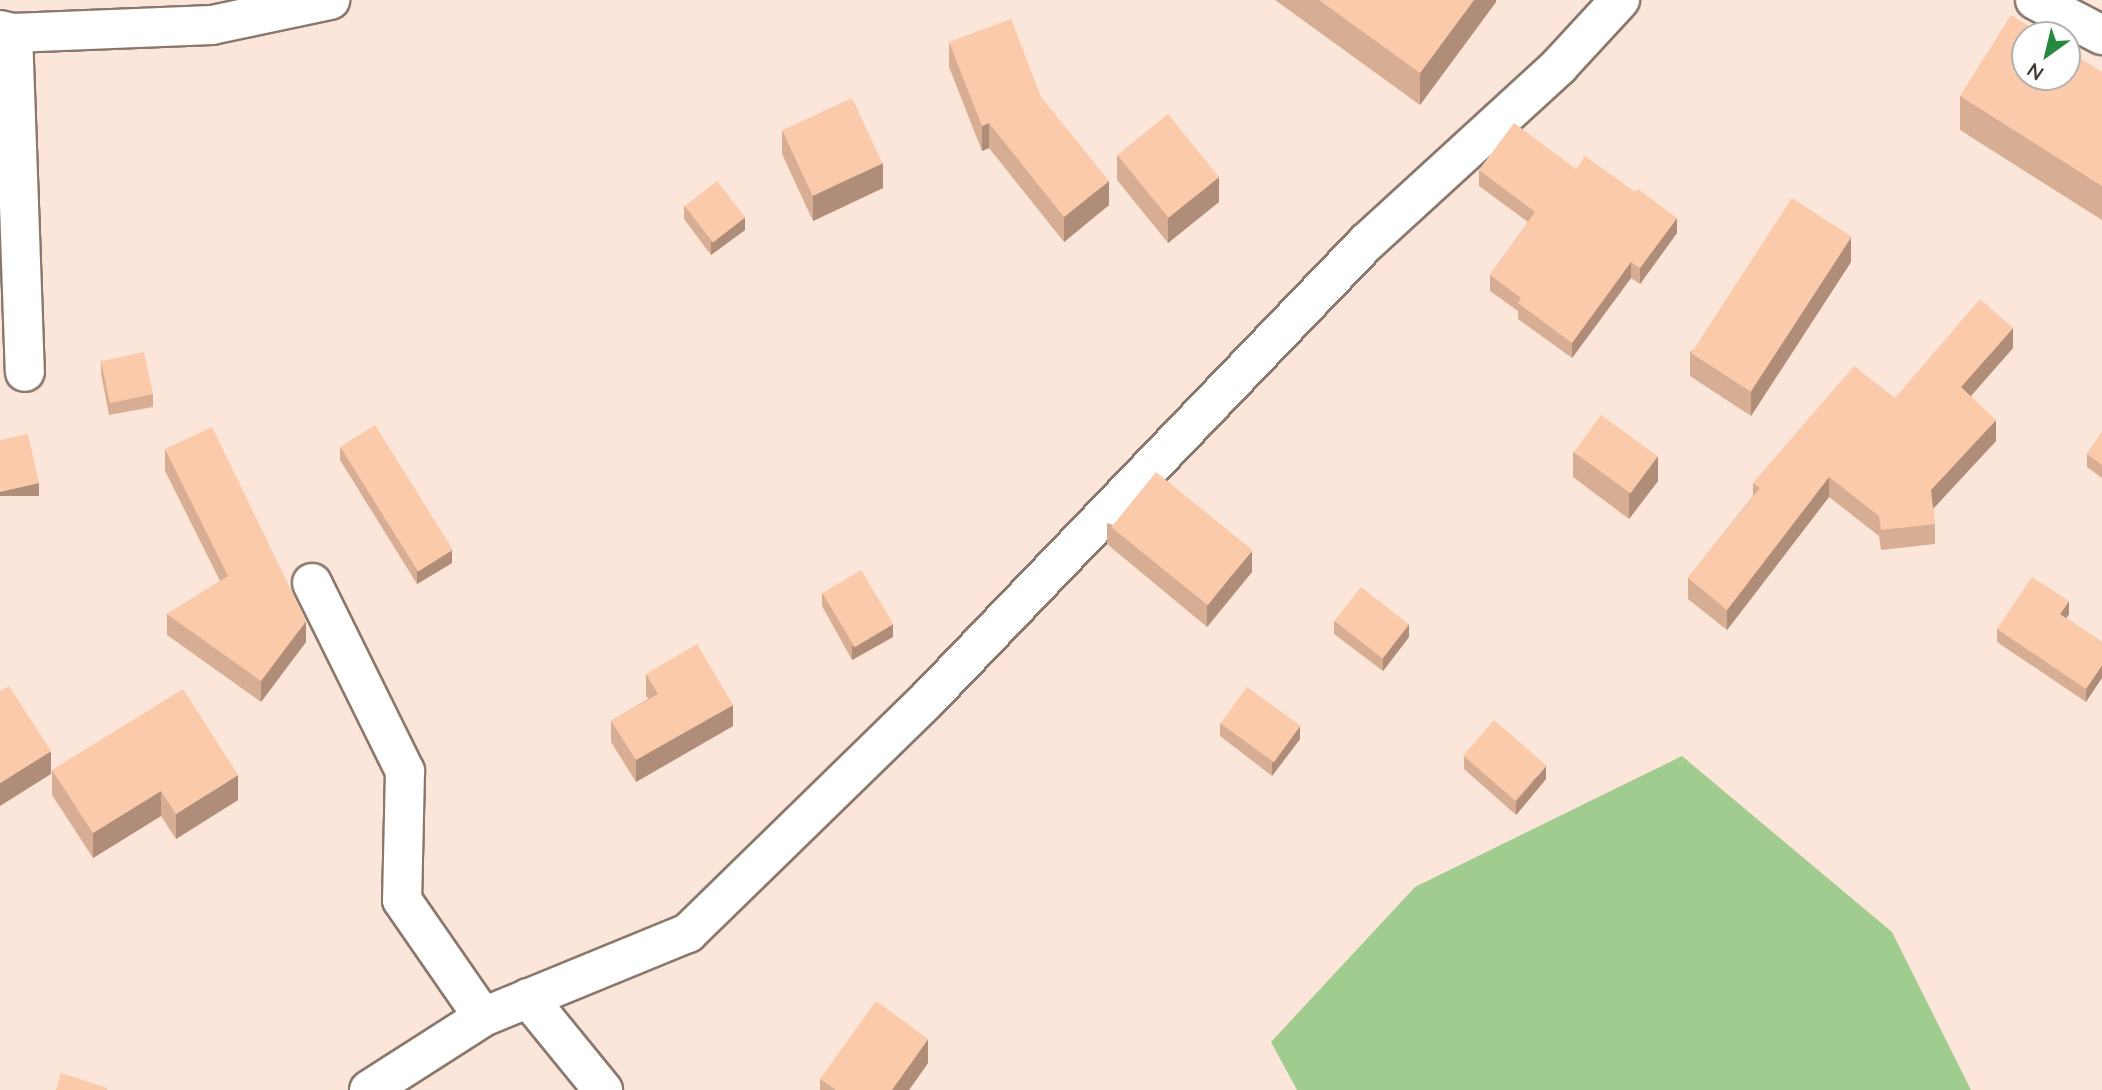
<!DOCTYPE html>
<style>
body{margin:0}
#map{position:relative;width:2102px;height:1090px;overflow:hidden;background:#fce6d9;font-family:Lato,sans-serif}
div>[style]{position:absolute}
.green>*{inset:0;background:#a0cc90}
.roads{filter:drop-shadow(2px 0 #8b786c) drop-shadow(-2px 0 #8b786c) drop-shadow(0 2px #8b786c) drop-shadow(0 -2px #8b786c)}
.minor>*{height:38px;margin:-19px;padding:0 19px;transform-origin:19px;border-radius:19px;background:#fff}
.wall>*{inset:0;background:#d7ae93}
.shaded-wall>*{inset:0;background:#af8d78;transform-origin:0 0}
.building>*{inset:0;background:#facaab;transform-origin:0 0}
span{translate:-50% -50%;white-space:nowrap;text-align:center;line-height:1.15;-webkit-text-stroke:7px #fff;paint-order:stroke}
.north{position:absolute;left:2011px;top:21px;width:70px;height:70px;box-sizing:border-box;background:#fff;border:2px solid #b4b0ae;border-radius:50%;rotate:214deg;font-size:19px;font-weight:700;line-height:28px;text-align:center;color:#433a35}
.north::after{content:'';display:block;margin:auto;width:24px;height:32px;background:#26893d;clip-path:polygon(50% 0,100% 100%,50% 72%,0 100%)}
</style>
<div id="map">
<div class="green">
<div style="clip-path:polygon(1682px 756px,1892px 932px,1971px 1090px,1297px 1090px,1271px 1042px,1415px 887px)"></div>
</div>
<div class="roads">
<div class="minor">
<div style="left:2035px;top:0;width:76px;rotate:27.6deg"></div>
<div style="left:0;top:30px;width:13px;rotate:13deg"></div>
<div style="left:13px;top:33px;width:199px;rotate:-2.3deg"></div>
<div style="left:212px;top:25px;width:121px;rotate:-12deg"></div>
<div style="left:13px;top:33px;width:339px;rotate:88deg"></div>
<div style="left:312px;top:583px;width:210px;rotate:63.7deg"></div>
<div style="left:405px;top:771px;width:129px;rotate:91.3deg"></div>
<div style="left:402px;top:900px;width:142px;rotate:55.3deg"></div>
<div style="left:528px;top:998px;width:119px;rotate:50.8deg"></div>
<div style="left:369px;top:1090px;width:135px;rotate:-32.6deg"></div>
<div style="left:483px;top:1017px;width:222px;rotate:-22.3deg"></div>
<div style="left:688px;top:933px;width:331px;rotate:-44.3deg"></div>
<div style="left:925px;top:702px;width:637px;rotate:-46.15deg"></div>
<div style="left:1366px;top:243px;width:262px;rotate:-42.5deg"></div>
<div style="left:1559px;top:66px;width:90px;rotate:-47.3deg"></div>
</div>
</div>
<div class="wall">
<div style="clip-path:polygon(1275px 0,1496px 0,1496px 2px,1420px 105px)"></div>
<div style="clip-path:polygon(949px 42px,1041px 97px,1109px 205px,1064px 242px,989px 148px,982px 151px,949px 67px)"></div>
<div style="clip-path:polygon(2102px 72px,2102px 220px,1960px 130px,1960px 96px)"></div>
<div style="clip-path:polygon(782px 130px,883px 188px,813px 221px,782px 154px)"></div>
<div style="clip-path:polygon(1117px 155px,1219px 202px,1168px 243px,1117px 180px)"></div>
<div style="clip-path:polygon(1576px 169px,1677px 233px,1640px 284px,1631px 278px,1572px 358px,1518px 319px,1518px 311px,1490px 291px,1490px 275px,1528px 222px,1479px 186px,1479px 170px)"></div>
<div style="clip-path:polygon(684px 206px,745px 230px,711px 255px,684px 219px)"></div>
<div style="clip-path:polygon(1851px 262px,1751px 416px,1690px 376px,1690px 352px)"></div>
<div style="clip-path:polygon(2013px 348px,1971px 396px,1996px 441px,1933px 509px,1935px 524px,1935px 544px,1881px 550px,1879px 536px,1829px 497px,1727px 630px,1688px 599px,1688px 578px,1753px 496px,1753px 483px,1895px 398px)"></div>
<div style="clip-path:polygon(101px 360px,153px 394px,153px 407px,109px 415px,101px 373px)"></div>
<div style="clip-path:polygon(2102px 432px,2102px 478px,2087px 467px,2087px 454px)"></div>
<div style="clip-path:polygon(340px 447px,452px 563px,417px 584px,340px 460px)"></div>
<div style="clip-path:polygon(165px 449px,306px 642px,261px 702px,167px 635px,167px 614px,220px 581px,165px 471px)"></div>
<div style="clip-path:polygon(1573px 452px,1658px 481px,1629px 519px,1573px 477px)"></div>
<div style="clip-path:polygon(1107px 523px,1252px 572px,1207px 627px,1107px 544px)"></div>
<div style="clip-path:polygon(822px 593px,893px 637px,852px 660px,822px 606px)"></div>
<div style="clip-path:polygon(2069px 614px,2066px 618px,2102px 642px,2086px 702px,1997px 642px,1997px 629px)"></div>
<div style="clip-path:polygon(1334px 621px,1409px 637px,1383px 671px,1334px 634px)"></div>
<div style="clip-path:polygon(646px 674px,733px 726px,636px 782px,611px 742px,611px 721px,648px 699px,646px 695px)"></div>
<div style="clip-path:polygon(1220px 723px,1300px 739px,1272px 776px,1220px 736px)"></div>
<div style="clip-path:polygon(1464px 756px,1546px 779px,1516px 815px,1464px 769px)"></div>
<div style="clip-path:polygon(52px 770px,238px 800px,176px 839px,161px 816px,93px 858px,52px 795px)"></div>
<div style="clip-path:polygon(928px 1063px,909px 1090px,820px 1090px,820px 1079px)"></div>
</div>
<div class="shaded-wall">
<div style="clip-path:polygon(1474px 0,1496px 0,1496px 2px,1420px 105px,1420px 73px)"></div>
<div style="clip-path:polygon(989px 123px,989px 148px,982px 151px,982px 126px)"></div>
<div style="clip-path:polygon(883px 163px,883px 188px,813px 221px,813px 196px)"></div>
<div style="clip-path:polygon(1219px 177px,1219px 202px,1168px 243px,1168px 218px)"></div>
<div style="clip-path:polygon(1109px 181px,1109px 205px,1064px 242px,1064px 217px)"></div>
<div style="clip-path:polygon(745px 217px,745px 230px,711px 255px,711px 242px)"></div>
<div style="clip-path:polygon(1677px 218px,1677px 233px,1640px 284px,1640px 268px)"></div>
<div style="clip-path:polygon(1851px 237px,1851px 262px,1751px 416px,1751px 391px)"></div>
<div style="clip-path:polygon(1631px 262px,1631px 278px,1572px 358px,1572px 343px)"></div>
<div style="clip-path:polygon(2013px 328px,2013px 348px,1961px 407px,1961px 387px)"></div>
<div style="clip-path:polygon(1996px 420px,1996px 441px,1931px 511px,1931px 490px)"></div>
<div style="clip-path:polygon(1658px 456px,1658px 481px,1629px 519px,1629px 494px)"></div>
<div style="clip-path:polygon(1829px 477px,1829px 497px,1727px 630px,1727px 610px)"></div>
<div style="left:39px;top:483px;width:13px;height:40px;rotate:90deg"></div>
<div style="clip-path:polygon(452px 550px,452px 563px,417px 584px,417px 571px)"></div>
<div style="clip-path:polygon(1252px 551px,1252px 572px,1207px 627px,1207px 605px)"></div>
<div style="clip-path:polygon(2069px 601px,2069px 614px,2060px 627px,2060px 614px)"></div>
<div style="clip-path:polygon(306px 621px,306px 642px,261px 702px,261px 681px)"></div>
<div style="clip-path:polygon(893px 624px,893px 637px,852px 660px,852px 647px)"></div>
<div style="clip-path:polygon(1409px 624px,1409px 637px,1383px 671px,1383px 658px)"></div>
<div style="clip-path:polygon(2102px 665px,2102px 678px,2086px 702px,2086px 689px)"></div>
<div style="clip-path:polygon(733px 705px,733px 726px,636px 782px,636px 760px)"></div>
<div style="clip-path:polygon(1300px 726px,1300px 739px,1272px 776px,1272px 763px)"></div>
<div style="clip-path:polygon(51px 751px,51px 774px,0 806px,0 783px)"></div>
<div style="clip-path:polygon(1546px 766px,1546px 779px,1516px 815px,1516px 802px)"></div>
<div style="clip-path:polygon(238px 775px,238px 800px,176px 839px,176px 814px)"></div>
<div style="clip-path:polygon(161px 791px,161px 816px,93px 858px,93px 833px)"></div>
<div style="clip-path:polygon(928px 1039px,928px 1063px,909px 1090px,892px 1090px)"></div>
</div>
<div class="building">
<div style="clip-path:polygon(1319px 0,1474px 0,1420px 73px)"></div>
<div style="clip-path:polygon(2011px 15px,2043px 35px,2025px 35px,2025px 77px,2067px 77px,2067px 50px,2102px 72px,2102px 186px,1960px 96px)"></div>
<div style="clip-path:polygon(1011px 19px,1041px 97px,1109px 181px,1064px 217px,989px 123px,982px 126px,949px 42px)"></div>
<div style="left:852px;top:98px;width:72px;height:77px;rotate:65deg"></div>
<div style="left:1168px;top:114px;width:81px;height:65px;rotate:51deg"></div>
<div style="clip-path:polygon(1514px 123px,1576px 169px,1585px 156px,1635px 192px,1638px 189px,1677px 218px,1640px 268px,1631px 262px,1572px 343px,1518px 303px,1521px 298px,1490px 275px,1535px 212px,1479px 170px)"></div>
<div style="left:717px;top:181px;width:46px;height:41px;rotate:52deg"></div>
<div style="left:1792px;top:198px;width:71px;height:185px;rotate:33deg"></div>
<div style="clip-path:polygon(1980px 299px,2013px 328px,1961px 387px,1996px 420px,1931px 490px,1935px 524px,1881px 530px,1879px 516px,1829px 477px,1727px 610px,1688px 578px,1760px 488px,1753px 483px,1854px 366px,1895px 398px)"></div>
<div style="left:144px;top:352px;width:43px;height:44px;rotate:78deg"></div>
<div style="left:1601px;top:415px;width:70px;height:46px;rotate:36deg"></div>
<div style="left:375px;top:425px;width:147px;height:41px;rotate:58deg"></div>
<div style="clip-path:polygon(212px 427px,306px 621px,261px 681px,167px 614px,228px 576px,165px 449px)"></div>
<div style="clip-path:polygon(2102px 432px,2102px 465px,2087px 454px)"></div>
<div style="clip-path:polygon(28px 434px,39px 483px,0 492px,0 440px)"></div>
<div style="left:1156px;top:472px;width:124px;height:71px;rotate:39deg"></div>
<div style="left:861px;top:570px;width:63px;height:45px;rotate:59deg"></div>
<div style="clip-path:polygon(2032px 577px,2069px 601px,2060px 614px,2102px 642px,2102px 665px,2086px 689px,1997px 629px)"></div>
<div style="left:1361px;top:587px;width:61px;height:43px;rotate:38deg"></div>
<div style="clip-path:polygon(697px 644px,733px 705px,636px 760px,611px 721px,658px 694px,646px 674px)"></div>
<div style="clip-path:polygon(9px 686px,51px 751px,0 783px,0 691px)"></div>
<div style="left:1247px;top:687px;width:66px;height:45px;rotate:36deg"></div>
<div style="clip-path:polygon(183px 689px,238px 775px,176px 814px,161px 791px,93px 833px,52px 770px)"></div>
<div style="left:1494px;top:720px;width:69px;height:47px;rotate:41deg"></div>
<div style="clip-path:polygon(876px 1001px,928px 1039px,892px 1090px,836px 1090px,820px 1079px)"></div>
<div style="clip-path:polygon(61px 1073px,107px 1088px,107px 1090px,56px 1090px)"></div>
</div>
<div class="north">N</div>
</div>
